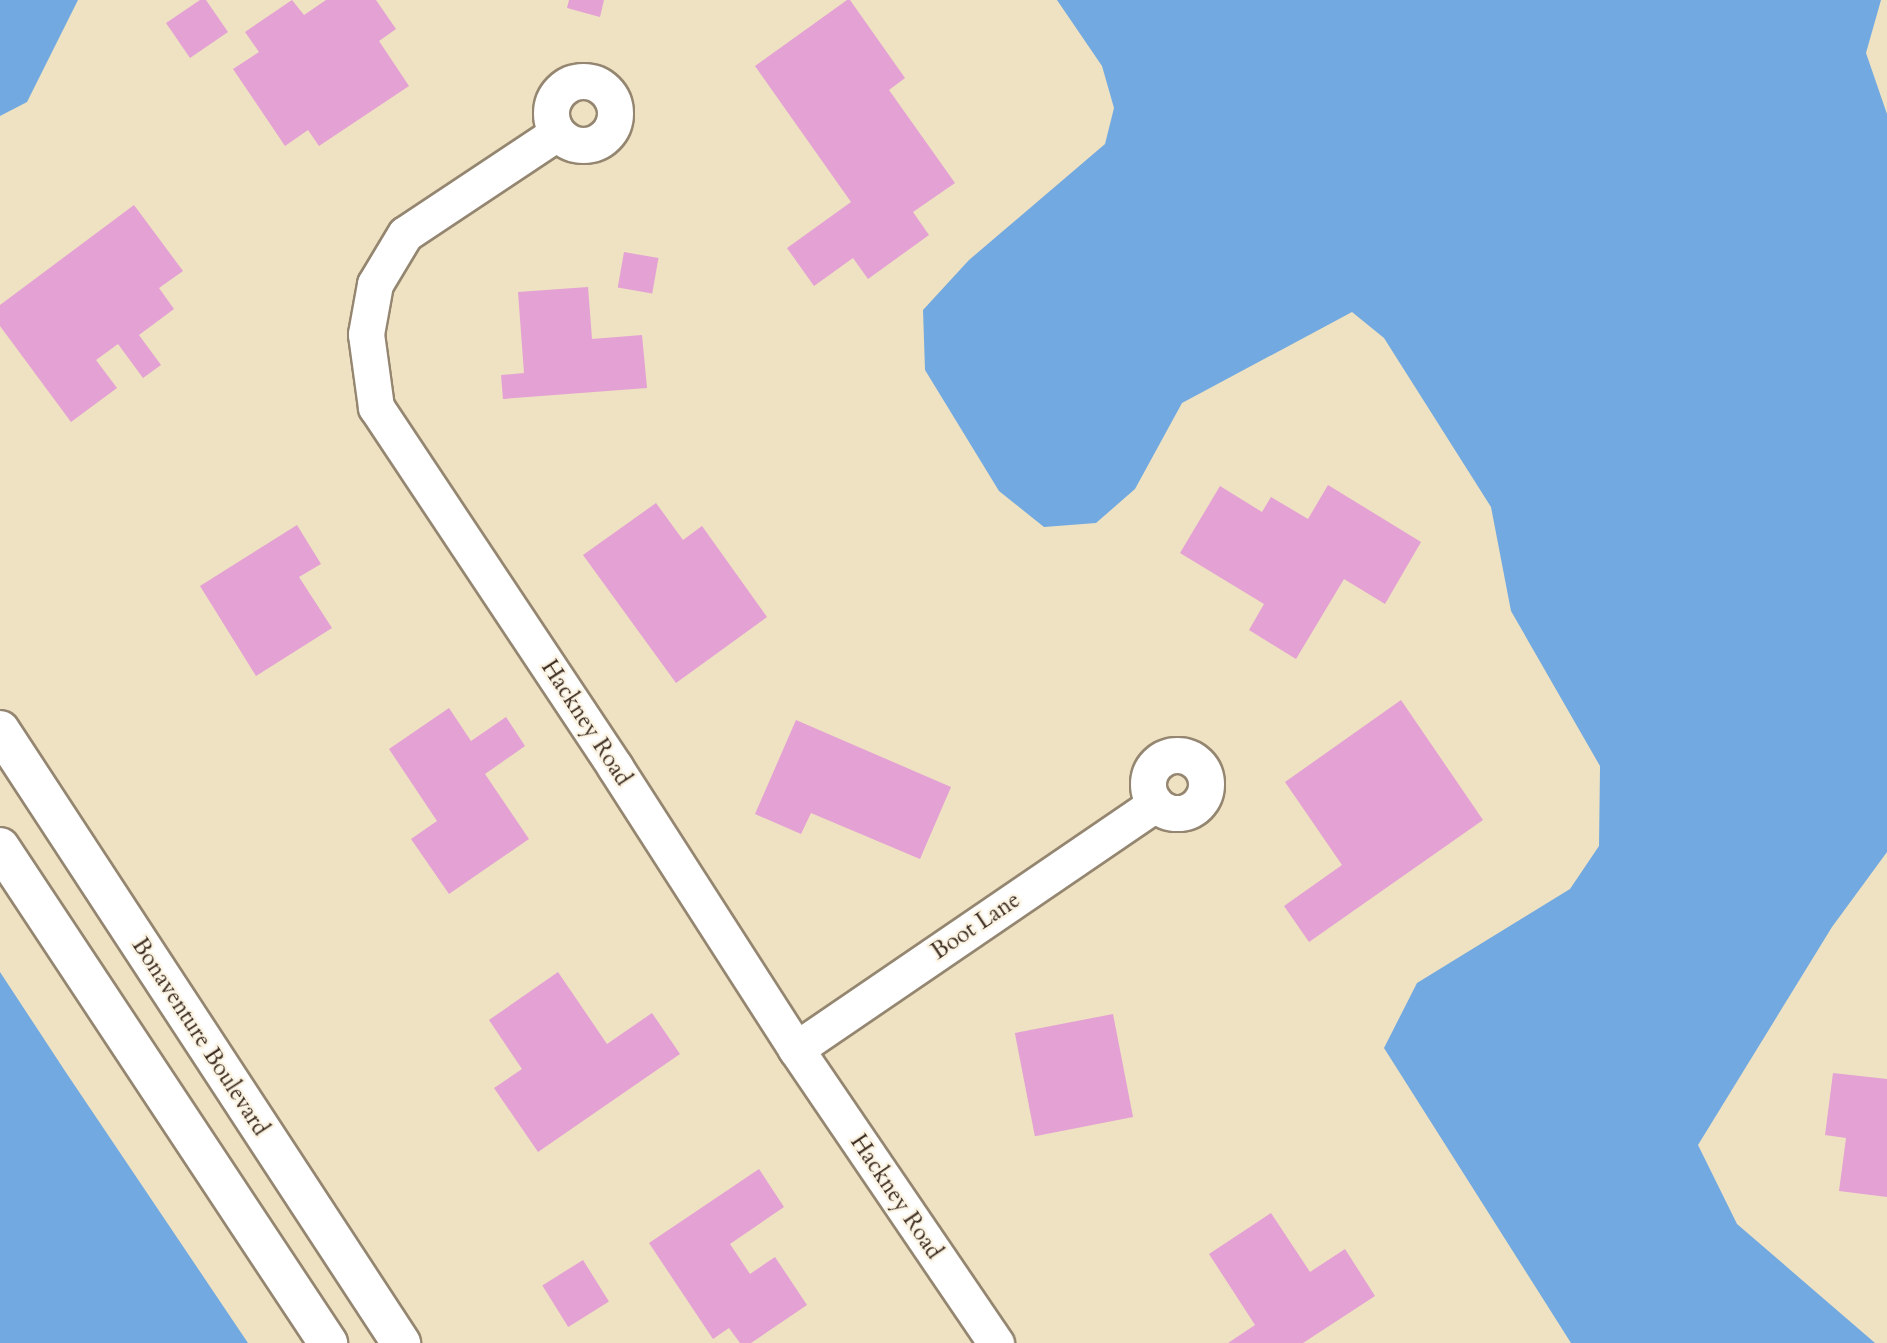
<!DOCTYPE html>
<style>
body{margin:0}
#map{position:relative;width:1887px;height:1343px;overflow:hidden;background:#eee2c2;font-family:Cardo,serif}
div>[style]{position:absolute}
.water>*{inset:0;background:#72a9e0}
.building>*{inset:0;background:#e4a1d4;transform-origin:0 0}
.roads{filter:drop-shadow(2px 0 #948670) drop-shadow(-2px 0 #948670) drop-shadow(0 2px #948670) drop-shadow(0 -2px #948670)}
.minor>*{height:35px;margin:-17.5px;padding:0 17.5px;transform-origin:17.5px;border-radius:17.5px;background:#fff}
.minor>.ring{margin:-17.5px;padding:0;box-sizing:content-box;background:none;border:35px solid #fff;border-radius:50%}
.major>*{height:38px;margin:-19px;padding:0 19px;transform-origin:19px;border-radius:19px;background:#fff}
span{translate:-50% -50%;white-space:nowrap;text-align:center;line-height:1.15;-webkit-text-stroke:5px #fcf5e5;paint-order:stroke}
.street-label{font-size:23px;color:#3b2a1e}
</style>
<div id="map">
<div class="water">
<div style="clip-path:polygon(0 0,78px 0,27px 102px,0 116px)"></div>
<div style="clip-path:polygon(1057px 0,1881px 0,1866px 53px,1887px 114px,1887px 852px,1832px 927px,1698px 1145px,1737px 1224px,1875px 1343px,1571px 1343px,1384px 1048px,1417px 983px,1570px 889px,1599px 846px,1600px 766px,1511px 611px,1491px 507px,1384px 338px,1352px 312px,1182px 403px,1135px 489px,1096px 523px,1044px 527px,999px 491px,925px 370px,923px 310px,969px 260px,1105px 144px,1114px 108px,1102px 66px)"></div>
<div style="clip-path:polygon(0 972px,67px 1074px,248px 1343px,0 1343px)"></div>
</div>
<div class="building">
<div style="clip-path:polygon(200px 0,206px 0,228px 32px,190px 58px,166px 23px)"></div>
<div style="clip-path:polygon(292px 0,304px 15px,326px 0,376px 0,396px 29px,379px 41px,409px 86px,319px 146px,308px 130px,285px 146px,233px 69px,259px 52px,245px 32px)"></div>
<div style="clip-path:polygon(569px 0,604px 0,600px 17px,567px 8px)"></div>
<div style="clip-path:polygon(847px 0,850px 0,905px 78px,889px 90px,955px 183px,913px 212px,929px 235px,868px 279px,853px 258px,814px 286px,787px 248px,851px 202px,755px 66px)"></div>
<div style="clip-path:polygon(134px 205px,183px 271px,159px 288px,174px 309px,139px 335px,161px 365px,143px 378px,118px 344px,96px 360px,117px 388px,71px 422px,0 326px,0 305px)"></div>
<div style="left:624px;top:252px;width:35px;height:36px;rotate:10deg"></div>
<div style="clip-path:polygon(588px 287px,592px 339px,642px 335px,647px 388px,503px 399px,501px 375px,524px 373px,518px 292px)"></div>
<div style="clip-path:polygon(1328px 485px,1421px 542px,1385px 604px,1344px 579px,1296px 659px,1249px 630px,1264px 604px,1180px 553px,1220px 486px,1262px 512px,1271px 497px,1308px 519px)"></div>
<div style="clip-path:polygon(656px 503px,683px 540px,702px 526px,767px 617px,676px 683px,583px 555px)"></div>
<div style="clip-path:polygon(297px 525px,321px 564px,299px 577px,332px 628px,256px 676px,200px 586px)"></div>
<div style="clip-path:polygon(1401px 700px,1483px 820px,1309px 942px,1284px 906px,1342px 865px,1285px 782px)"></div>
<div style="clip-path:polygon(449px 708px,471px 741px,506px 717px,525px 746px,485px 774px,529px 839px,449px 894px,411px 839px,437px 821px,389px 749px)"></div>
<div style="clip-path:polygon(796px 720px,951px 787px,920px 859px,811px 813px,801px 834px,755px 814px)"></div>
<div style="clip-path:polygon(558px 972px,607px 1044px,652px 1013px,680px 1054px,538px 1152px,494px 1088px,522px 1069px,489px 1020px)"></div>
<div style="left:1113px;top:1014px;width:105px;height:100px;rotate:79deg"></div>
<div style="clip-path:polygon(1833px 1073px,1887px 1079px,1887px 1197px,1839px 1191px,1846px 1138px,1825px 1135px)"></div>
<div style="clip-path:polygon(759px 1169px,784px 1207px,730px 1244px,750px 1274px,775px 1257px,807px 1305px,751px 1343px,740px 1343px,729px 1328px,713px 1339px,649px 1243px)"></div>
<div style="clip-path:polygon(1271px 1213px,1310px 1272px,1345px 1249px,1375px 1296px,1303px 1343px,1228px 1343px,1255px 1325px,1209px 1254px)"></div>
<div style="left:583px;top:1260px;width:49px;height:48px;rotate:58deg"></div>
</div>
<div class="roads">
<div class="minor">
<div class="ring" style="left:551px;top:81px;width:29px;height:29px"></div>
<div style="left:557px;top:133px;width:182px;rotate:146.4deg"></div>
<div style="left:405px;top:234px;width:58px;rotate:121deg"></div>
<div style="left:375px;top:284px;width:51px;rotate:100.2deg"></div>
<div style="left:366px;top:334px;width:74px;rotate:82.2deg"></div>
<div style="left:376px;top:407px;width:432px;rotate:56.4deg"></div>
<div style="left:615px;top:767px;width:335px;rotate:57.3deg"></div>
<div style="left:796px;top:1049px;width:356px;rotate:55.8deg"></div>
<div class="ring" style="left:1148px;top:755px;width:23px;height:23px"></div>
<div style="left:796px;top:1049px;width:435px;rotate:-34.3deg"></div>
</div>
<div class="major">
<div style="left:0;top:730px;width:733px;rotate:56.81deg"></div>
<div style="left:0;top:847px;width:595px;rotate:56.52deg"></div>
</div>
</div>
<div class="street-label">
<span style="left:586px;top:723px;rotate:57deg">Hackney Road</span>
<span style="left:976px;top:926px;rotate:-34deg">Boot Lane</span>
<span style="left:200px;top:1037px;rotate:57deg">Bonaventure Boulevard</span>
<span style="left:896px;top:1197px;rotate:56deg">Hackney Road</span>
</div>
</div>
